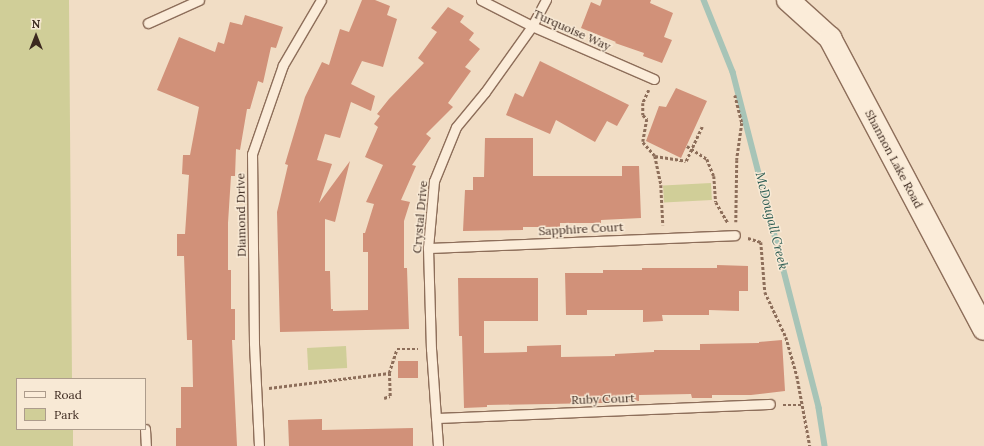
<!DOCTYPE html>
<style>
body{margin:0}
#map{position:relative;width:984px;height:446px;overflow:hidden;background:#f1ddc5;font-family:Lora,serif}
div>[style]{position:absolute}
.green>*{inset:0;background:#d0ce98;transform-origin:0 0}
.stream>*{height:5.5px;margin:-2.75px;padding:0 2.75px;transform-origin:2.75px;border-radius:2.75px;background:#a7c4b7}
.building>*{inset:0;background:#d19179;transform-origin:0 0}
.path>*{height:2.5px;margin-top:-1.25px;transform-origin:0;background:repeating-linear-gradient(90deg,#8d6e5a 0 3px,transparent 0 5px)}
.roads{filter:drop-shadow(1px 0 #8d6e5a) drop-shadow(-1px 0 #8d6e5a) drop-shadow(0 1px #8d6e5a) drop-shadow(0 -1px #8d6e5a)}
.service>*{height:9px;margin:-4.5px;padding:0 4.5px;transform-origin:4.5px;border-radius:4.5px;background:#fbecd9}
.secondary>*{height:22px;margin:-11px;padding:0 11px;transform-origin:11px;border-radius:11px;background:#fbecd9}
span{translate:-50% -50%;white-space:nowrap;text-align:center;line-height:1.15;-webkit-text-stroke:3px #f8e9d5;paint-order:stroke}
.street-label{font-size:12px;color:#3c291f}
.water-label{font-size:13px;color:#2d5d53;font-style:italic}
.legend{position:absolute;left:16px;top:378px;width:130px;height:52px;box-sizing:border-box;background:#f8e9d5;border:1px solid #ad9c8c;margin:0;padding:5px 7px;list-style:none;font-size:12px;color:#3c291f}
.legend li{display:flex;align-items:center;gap:8px;height:20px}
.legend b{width:20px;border:1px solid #ad9c8c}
.north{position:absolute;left:16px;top:16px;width:40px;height:40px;-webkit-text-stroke:3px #f8e9d5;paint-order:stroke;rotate:0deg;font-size:11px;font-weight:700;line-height:16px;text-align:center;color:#3c291f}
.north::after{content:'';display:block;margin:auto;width:14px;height:18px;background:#3c291f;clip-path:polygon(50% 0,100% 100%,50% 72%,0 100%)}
</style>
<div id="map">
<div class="green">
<div style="clip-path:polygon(0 0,69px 0,72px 379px,17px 379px,17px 429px,73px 429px,73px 446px,0 446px)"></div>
<div style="left:711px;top:183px;width:17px;height:48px;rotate:87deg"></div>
<div style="left:346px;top:346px;width:22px;height:39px;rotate:87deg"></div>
</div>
<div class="stream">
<div style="left:704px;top:0;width:78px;rotate:68.1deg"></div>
<div style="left:733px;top:72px;width:347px;rotate:75.6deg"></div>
<div style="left:819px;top:408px;width:38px;rotate:81deg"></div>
</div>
<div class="building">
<div style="clip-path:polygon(362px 0,375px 0,390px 6px,387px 15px,397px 19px,383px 67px,362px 61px,351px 84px,375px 96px,371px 111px,351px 102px,340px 138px,325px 134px,317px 160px,332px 164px,319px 203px,350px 161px,335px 222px,325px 219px,325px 271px,330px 271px,331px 309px,333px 309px,333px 311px,368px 310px,368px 252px,363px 252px,363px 233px,365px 233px,374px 204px,366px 202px,383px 165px,365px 157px,378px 127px,374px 124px,380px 116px,377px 114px,389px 99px,424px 63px,418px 58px,437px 32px,431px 28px,448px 7px,464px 16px,460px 22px,474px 33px,469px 40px,480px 49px,465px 67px,471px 71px,448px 103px,453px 107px,426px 134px,431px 138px,412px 165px,416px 166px,401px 200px,410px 202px,404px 221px,404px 268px,407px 268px,409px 329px,280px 332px,277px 212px,288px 165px,285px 164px,305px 97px,322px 62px,329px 65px,340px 29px,349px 32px)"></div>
<div style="clip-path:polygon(602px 0,651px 0,650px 3px,673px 13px,664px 37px,672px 40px,662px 63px,643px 56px,644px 53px,615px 43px,616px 42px,581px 28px,591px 2px,600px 6px)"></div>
<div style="clip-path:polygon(245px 15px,283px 27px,276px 48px,271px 47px,263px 83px,258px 81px,250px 109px,247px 109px,240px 150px,236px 149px,235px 176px,231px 176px,228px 223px,228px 270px,231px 270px,231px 309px,235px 309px,235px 340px,232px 340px,237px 446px,176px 446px,176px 428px,181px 428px,181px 387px,193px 387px,192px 340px,187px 340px,184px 256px,177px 256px,177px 234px,185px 234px,189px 175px,182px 174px,183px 155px,190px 155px,199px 107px,157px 90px,179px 37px,215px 52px,218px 42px,224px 44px,230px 22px,242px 25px)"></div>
<div style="clip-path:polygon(540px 61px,629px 105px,617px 126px,607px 121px,595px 142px,556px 120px,550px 134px,506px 115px,515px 93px,523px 97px)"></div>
<div style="clip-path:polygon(676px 88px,707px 101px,681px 158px,646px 141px,659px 106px,666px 107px)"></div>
<div style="clip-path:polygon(485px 138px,533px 138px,533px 176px,622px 176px,622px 166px,639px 166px,641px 218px,601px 220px,601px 223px,560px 223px,560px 227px,523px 227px,523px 230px,463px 231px,465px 190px,473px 190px,473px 177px,484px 177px)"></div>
<div style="clip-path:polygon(717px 265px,748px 266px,748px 291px,739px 291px,739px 311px,709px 310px,709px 315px,662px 315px,663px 321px,643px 322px,643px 310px,587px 310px,587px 315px,566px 315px,565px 273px,603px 273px,603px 270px,642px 270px,642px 268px,717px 268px)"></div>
<div style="clip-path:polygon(458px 278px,538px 278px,538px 321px,484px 321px,484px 353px,527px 352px,527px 346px,561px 345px,561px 357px,615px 356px,615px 354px,654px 352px,654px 350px,700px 350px,700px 344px,759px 343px,759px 342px,782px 340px,785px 391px,751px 395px,712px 395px,712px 398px,692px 398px,691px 394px,639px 395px,639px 401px,600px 403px,487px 405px,487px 407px,464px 408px,462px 336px,459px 336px)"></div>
<div style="left:398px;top:361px;width:20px;height:17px"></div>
<div style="clip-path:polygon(322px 419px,322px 430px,413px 428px,413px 446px,289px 446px,288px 420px)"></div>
</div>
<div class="path">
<div style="left:649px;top:90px;width:14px;rotate:115deg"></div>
<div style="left:643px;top:103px;width:12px;rotate:90deg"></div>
<div style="left:643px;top:115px;width:6px;rotate:45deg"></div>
<div style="left:647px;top:119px;width:23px;rotate:100deg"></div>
<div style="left:643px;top:142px;width:18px;rotate:49deg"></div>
<div style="left:655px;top:156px;width:30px;rotate:78deg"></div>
<div style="left:661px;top:185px;width:40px;rotate:87.1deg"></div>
<div style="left:735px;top:95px;width:29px;rotate:76deg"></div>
<div style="left:742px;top:123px;width:37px;rotate:98deg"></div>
<div style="left:737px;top:160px;width:62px;rotate:90.9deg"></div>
<div style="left:687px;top:146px;width:24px;rotate:33deg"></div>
<div style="left:707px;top:159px;width:18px;rotate:68deg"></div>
<div style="left:714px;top:176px;width:26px;rotate:86deg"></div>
<div style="left:716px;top:202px;width:24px;rotate:60deg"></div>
<div style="left:655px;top:156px;width:31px;rotate:9deg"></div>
<div style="left:686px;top:161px;width:38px;rotate:-65deg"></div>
<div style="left:748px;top:238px;width:14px;rotate:17deg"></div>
<div style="left:761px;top:242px;width:50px;rotate:85.4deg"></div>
<div style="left:765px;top:292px;width:50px;rotate:65deg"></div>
<div style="left:786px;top:337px;width:41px;rotate:74.2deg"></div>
<div style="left:797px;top:376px;width:71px;rotate:79.5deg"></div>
<div style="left:269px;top:388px;width:121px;rotate:-7.1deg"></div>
<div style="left:389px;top:373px;width:25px;rotate:-72deg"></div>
<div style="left:397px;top:349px;width:21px"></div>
<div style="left:384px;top:398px;width:6px;rotate:-18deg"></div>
<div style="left:390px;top:396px;width:23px;rotate:-92deg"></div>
<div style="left:783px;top:405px;width:20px"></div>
</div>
<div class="roads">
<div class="service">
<div style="left:481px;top:0;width:57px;rotate:27deg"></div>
<div style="left:532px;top:26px;width:133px;rotate:23.5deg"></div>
<div style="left:148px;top:23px;width:56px;rotate:-24.3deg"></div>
<div style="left:428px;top:248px;width:307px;rotate:-2.4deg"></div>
<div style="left:436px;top:418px;width:334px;rotate:-2.4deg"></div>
<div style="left:145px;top:429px;width:17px;rotate:87deg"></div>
<div style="left:259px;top:446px;width:103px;rotate:-92.8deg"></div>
<div style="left:254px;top:343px;width:189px;rotate:-90.6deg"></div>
<div style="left:252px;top:154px;width:94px;rotate:-70.8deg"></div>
<div style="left:283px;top:65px;width:75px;rotate:-59.7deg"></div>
<div style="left:438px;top:446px;width:97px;rotate:-94.1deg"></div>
<div style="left:431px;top:349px;width:101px;rotate:-91.7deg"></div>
<div style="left:428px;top:248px;width:67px;rotate:-84.9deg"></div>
<div style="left:434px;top:181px;width:58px;rotate:-67.8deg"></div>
<div style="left:456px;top:127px;width:45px;rotate:-50.4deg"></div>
<div style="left:485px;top:92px;width:81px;rotate:-54.5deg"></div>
<div style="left:532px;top:26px;width:30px;rotate:-62deg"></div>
</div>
<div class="secondary">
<div style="left:788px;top:0;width:57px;rotate:42.1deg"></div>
<div style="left:830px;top:38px;width:329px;rotate:62.1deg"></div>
</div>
</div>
<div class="street-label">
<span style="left:572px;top:30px;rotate:24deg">Turquoise Way</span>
<span style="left:894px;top:159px;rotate:62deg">Shannon Lake Road</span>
<span style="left:241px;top:215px;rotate:-91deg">Diamond Drive</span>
<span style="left:420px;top:217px;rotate:-85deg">Crystal Drive</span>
<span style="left:581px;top:229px;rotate:-3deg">Sapphire Court</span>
<span style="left:603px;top:399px;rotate:-2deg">Ruby Court</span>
</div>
<div class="water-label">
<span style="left:771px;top:221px;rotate:76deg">McDougall Creek</span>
</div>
<ul class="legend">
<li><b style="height:5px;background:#fbecd9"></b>Road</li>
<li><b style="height:11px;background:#d0ce98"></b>Park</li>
</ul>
<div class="north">N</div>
</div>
